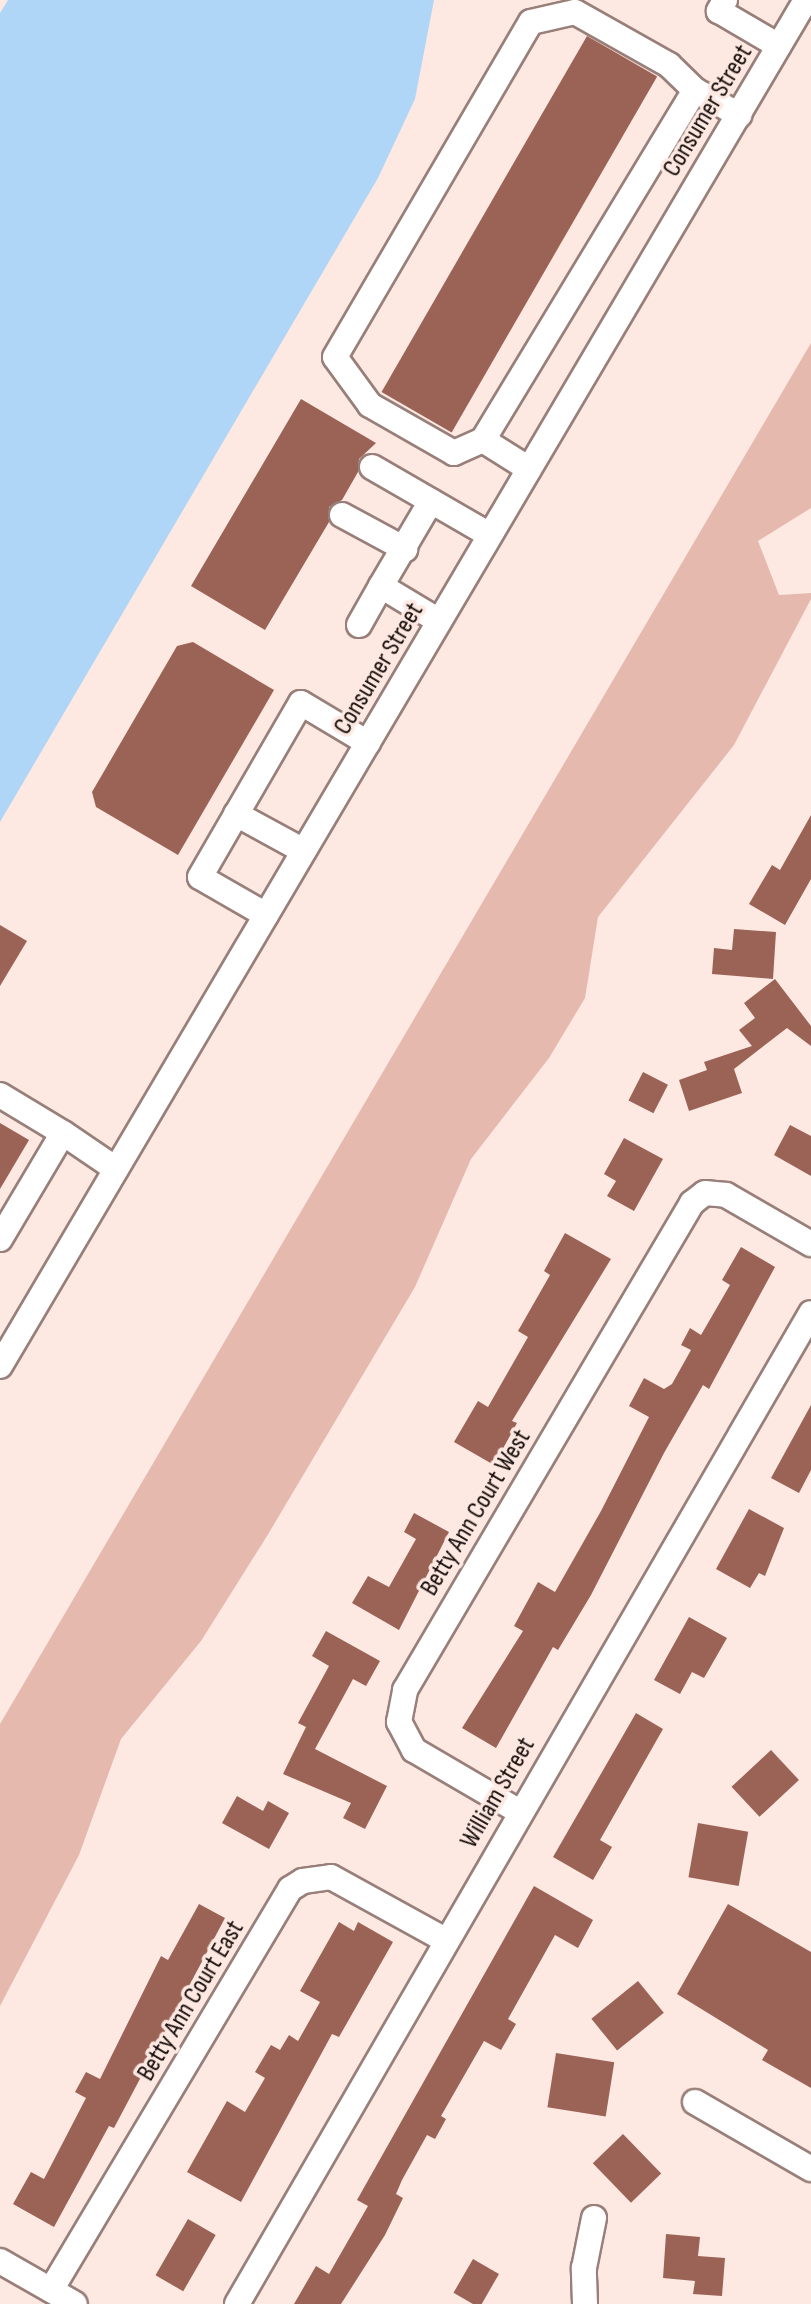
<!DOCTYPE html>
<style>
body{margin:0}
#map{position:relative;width:811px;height:2304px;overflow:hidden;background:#fee8e2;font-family:"Sofia Sans Condensed",sans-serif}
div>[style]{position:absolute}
.green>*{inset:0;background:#e5b9ae}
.water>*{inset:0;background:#b0d6f7}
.building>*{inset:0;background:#9b6355;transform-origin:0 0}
.roads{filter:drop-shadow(2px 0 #987f79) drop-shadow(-2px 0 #987f79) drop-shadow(0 2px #987f79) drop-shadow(0 -2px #987f79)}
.minor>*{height:24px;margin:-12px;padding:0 12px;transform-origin:12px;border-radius:12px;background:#fff}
span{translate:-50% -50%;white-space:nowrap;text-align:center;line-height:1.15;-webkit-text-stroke:7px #fee8e2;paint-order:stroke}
.street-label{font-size:26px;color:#140c09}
</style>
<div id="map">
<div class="green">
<div style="clip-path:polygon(811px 343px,811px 508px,758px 541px,779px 595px,811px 593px,811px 599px,734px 745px,598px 917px,585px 998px,549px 1058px,471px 1159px,415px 1287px,267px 1536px,201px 1641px,121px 1739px,79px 1855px,0 2006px,0 1724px)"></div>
</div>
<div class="water">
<div style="clip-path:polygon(8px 0,434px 0,415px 99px,378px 178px,0 822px,0 13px)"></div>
</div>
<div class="building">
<div style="left:587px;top:36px;width:81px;height:411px;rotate:30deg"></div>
<div style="clip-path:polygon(301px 399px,376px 443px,359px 459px,358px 472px,342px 500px,329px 507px,329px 522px,265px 630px,191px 586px)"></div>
<div style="clip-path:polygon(193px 642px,274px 690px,178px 855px,96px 807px,92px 792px,177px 646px)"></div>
<div style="clip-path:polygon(811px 815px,811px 879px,785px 925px,749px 904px,772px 865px,780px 870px)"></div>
<div style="clip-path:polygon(0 925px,27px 941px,0 986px)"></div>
<div style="clip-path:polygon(734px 929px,776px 932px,773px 979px,712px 974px,714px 948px,732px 950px)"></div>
<div style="clip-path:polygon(775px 979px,811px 1026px,811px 1046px,787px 1028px,734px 1069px,742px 1093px,689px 1111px,679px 1080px,707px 1070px,704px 1062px,752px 1046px,739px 1030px,755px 1018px,744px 1003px)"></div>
<div style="left:643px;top:1072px;width:28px;height:32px;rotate:27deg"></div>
<div style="clip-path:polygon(0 1123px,29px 1140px,0 1189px)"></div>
<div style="clip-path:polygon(790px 1125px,811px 1136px,811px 1176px,774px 1155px)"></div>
<div style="clip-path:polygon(624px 1138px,663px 1159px,634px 1211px,607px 1196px,616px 1181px,604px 1174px)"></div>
<div style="clip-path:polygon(565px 1233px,611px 1259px,512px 1421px,517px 1423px,494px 1465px,454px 1442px,478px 1401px,488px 1407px,528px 1337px,518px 1331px,550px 1275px,544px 1271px)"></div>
<div style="clip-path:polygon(741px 1247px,775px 1267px,709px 1389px,703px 1385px,664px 1453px,591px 1595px,558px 1650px,553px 1647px,496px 1748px,462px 1728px,523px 1631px,514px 1626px,538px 1582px,555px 1592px,601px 1511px,649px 1417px,629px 1406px,644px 1378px,664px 1389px,672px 1384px,691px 1350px,681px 1345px,690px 1328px,701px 1335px,730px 1285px,722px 1280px)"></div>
<div style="clip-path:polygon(811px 1405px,811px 1470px,799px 1493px,771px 1478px)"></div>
<div style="clip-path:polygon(749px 1509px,784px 1528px,765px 1576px,759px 1573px,750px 1588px,716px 1569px)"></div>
<div style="clip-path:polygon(414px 1513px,449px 1532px,399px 1630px,352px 1603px,368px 1576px,389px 1587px,416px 1539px,404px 1532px)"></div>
<div style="clip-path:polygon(689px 1617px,727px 1638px,704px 1678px,692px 1672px,680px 1694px,654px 1680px)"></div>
<div style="clip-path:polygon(326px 1631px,380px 1661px,366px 1686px,353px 1679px,315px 1749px,387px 1786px,365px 1829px,343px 1818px,351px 1803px,283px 1774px,306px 1727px,298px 1723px,329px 1666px,312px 1656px)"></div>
<div style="clip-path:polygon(636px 1713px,663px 1729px,600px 1840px,612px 1847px,593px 1880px,553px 1857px)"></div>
<div style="left:771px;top:1750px;width:41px;height:54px;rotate:47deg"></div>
<div style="clip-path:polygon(237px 1796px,263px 1811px,268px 1801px,289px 1813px,269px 1849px,222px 1823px)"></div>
<div style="left:698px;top:1823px;width:51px;height:55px;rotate:10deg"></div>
<div style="clip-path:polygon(534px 1886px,593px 1920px,578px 1948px,555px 1935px,508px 2019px,516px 2024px,501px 2050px,484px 2041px,441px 2116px,446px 2119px,435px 2139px,427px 2135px,402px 2180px,396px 2194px,403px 2198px,385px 2235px,341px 2304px,294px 2304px,316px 2266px,329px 2274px,368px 2206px,357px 2200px)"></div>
<div style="clip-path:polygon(199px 1904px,225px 1918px,114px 2128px,109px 2126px,54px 2227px,13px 2204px,31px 2172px,44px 2179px,86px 2098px,75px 2092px,86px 2072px,100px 2079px,161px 1956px,168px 1960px)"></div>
<div style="clip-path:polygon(728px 1904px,811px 1952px,811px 2088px,762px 2060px,768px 2050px,677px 1994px)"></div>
<div style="clip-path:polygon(339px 1922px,354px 1931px,358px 1922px,393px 1942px,339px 2037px,332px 2034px,241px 2202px,187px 2172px,227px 2101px,245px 2112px,265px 2078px,255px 2072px,271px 2045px,280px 2050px,289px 2035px,298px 2041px,320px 2002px,300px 1991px)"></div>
<div style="left:638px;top:1981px;width:41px;height:60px;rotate:51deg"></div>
<div style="left:556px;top:2053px;width:59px;height:55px;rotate:9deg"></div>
<div style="left:623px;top:2134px;width:55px;height:42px;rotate:46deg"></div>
<div style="left:188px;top:2219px;width:32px;height:65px;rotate:30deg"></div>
<div style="clip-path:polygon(666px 2234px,700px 2237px,698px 2256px,725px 2258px,722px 2296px,693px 2294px,695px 2281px,663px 2278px)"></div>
<div style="left:473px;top:2259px;width:30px;height:39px;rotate:30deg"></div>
</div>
<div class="roads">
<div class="minor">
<div style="left:725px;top:0;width:13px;rotate:119deg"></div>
<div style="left:719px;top:11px;width:69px;rotate:30.3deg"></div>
<div style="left:483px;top:440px;width:32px;rotate:156deg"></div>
<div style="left:454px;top:453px;width:97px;rotate:-150.3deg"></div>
<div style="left:370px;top:405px;width:59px;rotate:-126.1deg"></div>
<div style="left:335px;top:357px;width:388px;rotate:-59.7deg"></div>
<div style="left:531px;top:22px;width:45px;rotate:-12.8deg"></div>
<div style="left:575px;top:12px;width:108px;rotate:29.4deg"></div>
<div style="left:669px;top:65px;width:36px;rotate:44deg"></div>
<div style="left:372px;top:467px;width:136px;rotate:30deg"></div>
<div style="left:529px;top:469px;width:54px;rotate:-147.8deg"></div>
<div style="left:483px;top:440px;width:409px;rotate:-58.8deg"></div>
<div style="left:695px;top:90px;width:51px;rotate:29.6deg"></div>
<div style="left:431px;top:501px;width:99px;rotate:120.5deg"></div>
<div style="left:381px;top:586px;width:68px;rotate:31.1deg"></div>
<div style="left:342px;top:515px;width:72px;rotate:28.4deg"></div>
<div style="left:359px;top:625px;width:45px;rotate:-60.6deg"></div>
<div style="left:236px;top:814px;width:77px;rotate:28.6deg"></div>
<div style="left:266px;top:915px;width:76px;rotate:-150.1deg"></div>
<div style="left:200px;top:877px;width:201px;rotate:-59.9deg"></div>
<div style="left:301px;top:703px;width:78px;rotate:30.8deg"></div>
<div style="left:0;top:1095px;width:74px;rotate:31.1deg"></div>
<div style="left:0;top:1239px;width:123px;rotate:-59.3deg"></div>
<div style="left:63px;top:1133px;width:64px;rotate:34.2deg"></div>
<div style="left:0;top:1366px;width:1586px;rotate:-59.46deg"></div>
<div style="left:520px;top:1812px;width:123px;rotate:-149.7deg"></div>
<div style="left:414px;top:1750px;width:32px;rotate:-118deg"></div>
<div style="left:399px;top:1722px;width:33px;rotate:-79deg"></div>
<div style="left:405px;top:1690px;width:565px;rotate:-59.49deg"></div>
<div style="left:692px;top:1203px;width:16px;rotate:-38deg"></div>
<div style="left:705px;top:1193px;width:21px;rotate:5deg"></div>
<div style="left:726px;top:1195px;width:98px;rotate:30deg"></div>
<div style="left:695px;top:2102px;width:134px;rotate:30deg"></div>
<div style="left:0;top:2261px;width:86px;rotate:29.8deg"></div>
<div style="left:51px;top:2290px;width:467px;rotate:-59.2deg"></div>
<div style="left:290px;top:1889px;width:15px;rotate:-32deg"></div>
<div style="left:303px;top:1881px;width:28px;rotate:-8deg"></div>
<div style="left:331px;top:1877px;width:130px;rotate:28.9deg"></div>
<div style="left:237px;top:2304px;width:1145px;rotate:-59.92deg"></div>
<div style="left:585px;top:2304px;width:36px;rotate:-92deg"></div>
<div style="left:584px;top:2268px;width:51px;rotate:-78.7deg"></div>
</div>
</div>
<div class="street-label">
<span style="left:708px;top:111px;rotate:-59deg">Consumer Street</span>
<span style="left:379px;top:669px;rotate:-59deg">Consumer Street</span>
<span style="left:476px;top:1513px;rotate:-59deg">Betty Ann Court West</span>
<span style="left:498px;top:1793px;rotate:-60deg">William Street</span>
<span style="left:191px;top:2001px;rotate:-59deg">Betty Ann Court East</span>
</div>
</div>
